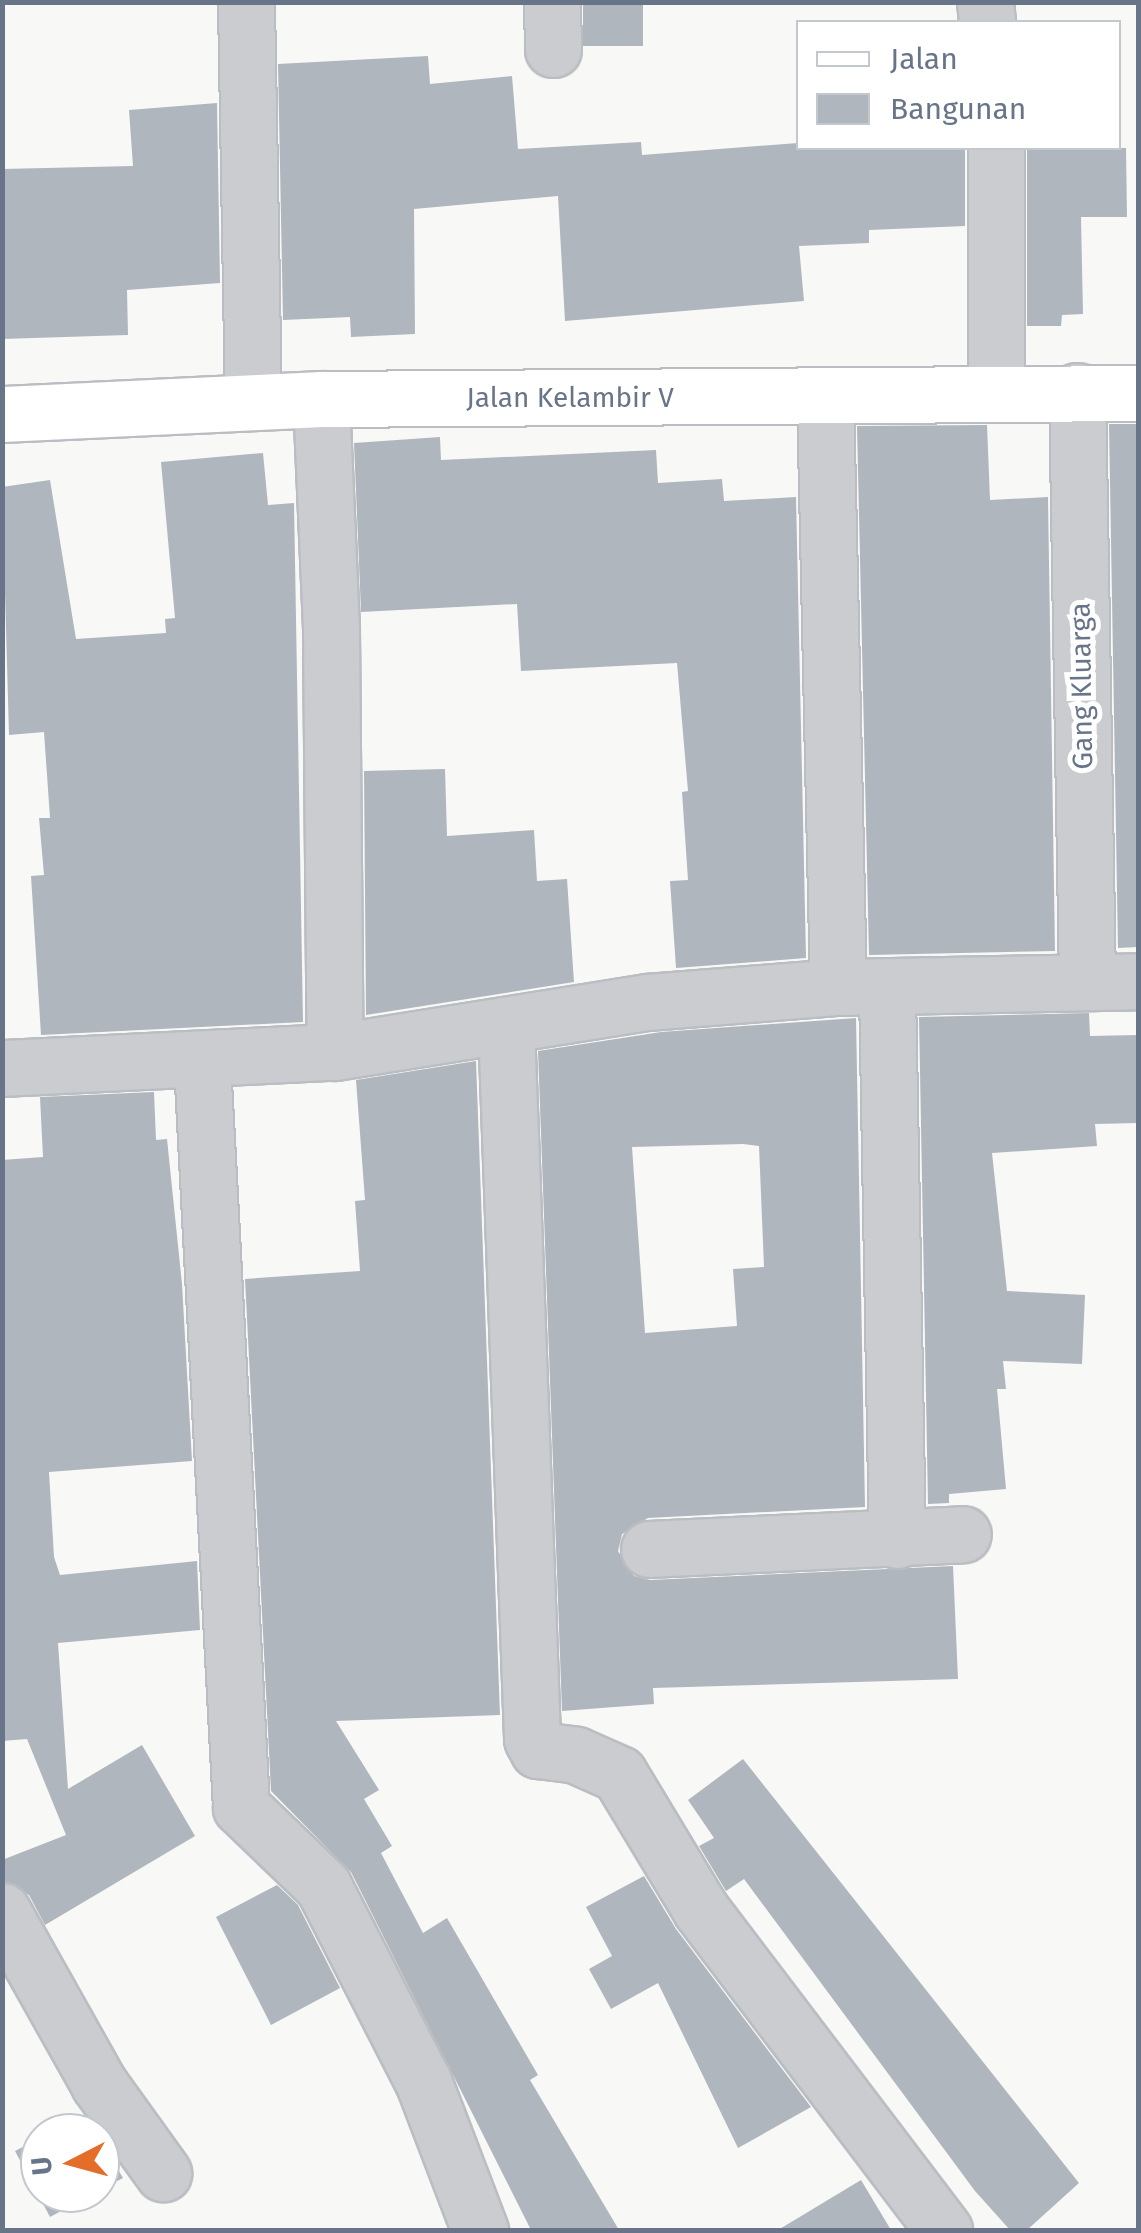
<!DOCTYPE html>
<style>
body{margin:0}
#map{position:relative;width:1141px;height:2233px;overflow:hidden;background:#f8f9f6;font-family:"Fira Sans",sans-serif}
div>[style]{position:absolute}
.building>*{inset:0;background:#afb6bd;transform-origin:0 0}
.roads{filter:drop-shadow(2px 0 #babdc2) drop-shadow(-2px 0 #babdc2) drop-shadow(0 2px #babdc2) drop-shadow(0 -2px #babdc2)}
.minor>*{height:55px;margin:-27.5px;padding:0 27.5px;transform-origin:27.5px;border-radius:27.5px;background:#caccd0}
.primary>*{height:55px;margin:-27.5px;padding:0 27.5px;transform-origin:27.5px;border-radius:27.5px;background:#fff}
span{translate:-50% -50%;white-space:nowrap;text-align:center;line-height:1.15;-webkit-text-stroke:10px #fff;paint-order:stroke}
.street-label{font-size:28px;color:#687588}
.frame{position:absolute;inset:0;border:5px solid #687588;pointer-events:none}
.legend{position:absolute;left:796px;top:20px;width:325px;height:130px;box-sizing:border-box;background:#fff;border:2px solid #c3c8cf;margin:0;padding:12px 18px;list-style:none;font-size:30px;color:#687588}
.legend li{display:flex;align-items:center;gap:20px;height:50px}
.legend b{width:50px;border:2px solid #c3c8cf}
.north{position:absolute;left:20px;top:2113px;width:100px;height:100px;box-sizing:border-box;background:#fff;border:2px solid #c3c8cf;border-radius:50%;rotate:264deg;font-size:28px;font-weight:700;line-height:40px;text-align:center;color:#687588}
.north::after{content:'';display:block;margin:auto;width:35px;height:45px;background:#e56d2a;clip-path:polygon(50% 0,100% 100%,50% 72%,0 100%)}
</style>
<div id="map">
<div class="building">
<div style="left:583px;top:2px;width:60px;height:44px"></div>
<div style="clip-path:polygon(428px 56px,430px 84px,512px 76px,518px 149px,641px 142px,642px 155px,798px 143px,965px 148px,965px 226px,869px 230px,869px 243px,799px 246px,804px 301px,565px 321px,558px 196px,414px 209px,415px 334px,351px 337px,350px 317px,283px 320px,278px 64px)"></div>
<div style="clip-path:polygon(217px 103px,220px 283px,127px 290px,128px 335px,2px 339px,2px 169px,133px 166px,129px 110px)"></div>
<div style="clip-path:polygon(1027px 148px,1126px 148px,1127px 217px,1081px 217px,1083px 314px,1062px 315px,1061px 326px,1027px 326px)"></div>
<div style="clip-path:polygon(1109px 424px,1138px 424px,1138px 947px,1118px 948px)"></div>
<div style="clip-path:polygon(987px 425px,990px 500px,1048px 497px,1055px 951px,869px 955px,857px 426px)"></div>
<div style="clip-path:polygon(440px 437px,441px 460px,656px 450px,658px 483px,722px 479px,724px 501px,796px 497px,806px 958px,676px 968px,670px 881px,688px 880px,682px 792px,688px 791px,677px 663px,521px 671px,517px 604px,361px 612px,354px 443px)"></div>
<div style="clip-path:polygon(263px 453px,268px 505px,294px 503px,303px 1022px,41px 1035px,31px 876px,44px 875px,39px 818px,50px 818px,44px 732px,9px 735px,2px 487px,50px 480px,76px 639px,166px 633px,165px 619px,175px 618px,161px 462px)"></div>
<div style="clip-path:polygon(445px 769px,447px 836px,534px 830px,537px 881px,567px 879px,574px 982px,366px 1015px,364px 771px)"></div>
<div style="clip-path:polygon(1089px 1013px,1090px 1036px,1138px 1035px,1138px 1123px,1095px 1124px,1097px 1146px,992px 1153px,1007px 1291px,1085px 1295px,1082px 1364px,1003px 1361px,1006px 1389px,997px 1389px,1006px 1489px,949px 1494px,949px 1503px,928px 1504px,919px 1017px)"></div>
<div style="clip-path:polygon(evenodd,856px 1018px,865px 1507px,648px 1518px,622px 1534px,618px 1551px,634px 1576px,650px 1580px,953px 1566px,958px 1679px,653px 1688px,654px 1704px,562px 1711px,538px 1051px,661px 1032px,856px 1018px,743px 1144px,759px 1146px,764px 1267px,733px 1269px,737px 1326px,645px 1333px,632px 1147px,743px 1144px)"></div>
<div style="clip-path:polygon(476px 1061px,500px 1715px,336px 1721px,379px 1790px,364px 1799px,392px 1846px,381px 1853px,423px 1933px,447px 1918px,538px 2075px,530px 2080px,619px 2230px,531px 2230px,351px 1872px,271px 1791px,245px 1279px,360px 1271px,355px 1201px,365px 1200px,356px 1080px)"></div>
<div style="clip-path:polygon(154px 1092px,156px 1140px,167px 1139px,182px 1284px,192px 1461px,49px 1472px,54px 1557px,60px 1575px,197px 1561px,200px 1630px,58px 1643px,68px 1789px,142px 1745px,195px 1836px,45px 1925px,29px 1895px,2px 1880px,2px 1860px,66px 1835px,27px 1739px,2px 1741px,2px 1160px,43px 1157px,40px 1097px)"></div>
<div style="clip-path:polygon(743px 1759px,1079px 2183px,1027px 2230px,1010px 2230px,975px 2191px,744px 1879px,726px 1891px,699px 1846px,714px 1838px,688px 1800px)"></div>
<div style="clip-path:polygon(644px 1876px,676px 1929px,811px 2107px,738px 2148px,658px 1983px,611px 2009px,589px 1969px,612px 1956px,586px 1907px)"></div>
<div style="clip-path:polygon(277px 1885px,298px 1905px,340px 1988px,271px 2025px,216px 1917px)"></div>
<div style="clip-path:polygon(40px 2138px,40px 2193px,95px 2193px,50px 2217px,15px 2151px)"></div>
<div style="clip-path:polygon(100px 2139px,123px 2178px,100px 2190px)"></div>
<div style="clip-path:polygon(861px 2180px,891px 2230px,778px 2230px)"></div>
</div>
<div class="roads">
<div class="minor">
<div style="left:246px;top:2px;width:400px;rotate:89deg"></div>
<div style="left:552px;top:2px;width:47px;rotate:88.8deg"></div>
<div style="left:985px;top:2px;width:20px;rotate:84deg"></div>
<div style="left:1077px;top:391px;width:590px;rotate:89.03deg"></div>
<div style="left:996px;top:392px;width:244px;rotate:-90deg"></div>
<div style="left:825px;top:397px;width:590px;rotate:88.74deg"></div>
<div style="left:321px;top:399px;width:232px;rotate:87.5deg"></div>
<div style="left:331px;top:631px;width:421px;rotate:89.5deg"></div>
<div style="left:887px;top:990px;width:550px;rotate:88.96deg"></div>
<div style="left:506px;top:1025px;width:714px;rotate:87.91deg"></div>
<div style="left:532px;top:1739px;width:13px;rotate:61deg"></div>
<div style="left:538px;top:1750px;width:38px;rotate:7deg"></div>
<div style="left:576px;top:1755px;width:47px;rotate:23.8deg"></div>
<div style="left:619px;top:1774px;width:159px;rotate:58.9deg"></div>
<div style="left:701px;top:1910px;width:402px;rotate:52.8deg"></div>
<div style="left:202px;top:1063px;width:745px;rotate:87deg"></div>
<div style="left:241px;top:1807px;width:114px;rotate:43.9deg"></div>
<div style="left:323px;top:1886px;width:219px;rotate:62.9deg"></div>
<div style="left:423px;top:2081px;width:160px;rotate:69.1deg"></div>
<div style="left:2px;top:1068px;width:333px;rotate:-2.8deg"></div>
<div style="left:335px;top:1052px;width:316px;rotate:-9.1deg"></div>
<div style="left:647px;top:1002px;width:192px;rotate:-4.5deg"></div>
<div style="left:838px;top:987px;width:300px;rotate:-1.1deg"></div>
<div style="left:649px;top:1549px;width:314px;rotate:-2.7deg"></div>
<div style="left:2px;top:1911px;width:198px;rotate:60.7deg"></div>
<div style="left:99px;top:2084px;width:110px;rotate:54.3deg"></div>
</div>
<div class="primary">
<div style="left:2px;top:414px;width:319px;rotate:-2.7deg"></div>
<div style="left:321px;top:399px;width:817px;rotate:-0.42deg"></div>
</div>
</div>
<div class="street-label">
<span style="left:570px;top:398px">Jalan Kelambir V</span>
<span style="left:1082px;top:686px;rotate:-91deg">Gang Kluarga</span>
</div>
<div class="frame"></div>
<ul class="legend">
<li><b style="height:12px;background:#fff"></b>Jalan</li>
<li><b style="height:28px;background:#afb6bd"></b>Bangunan</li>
</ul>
<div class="north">U</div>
</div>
